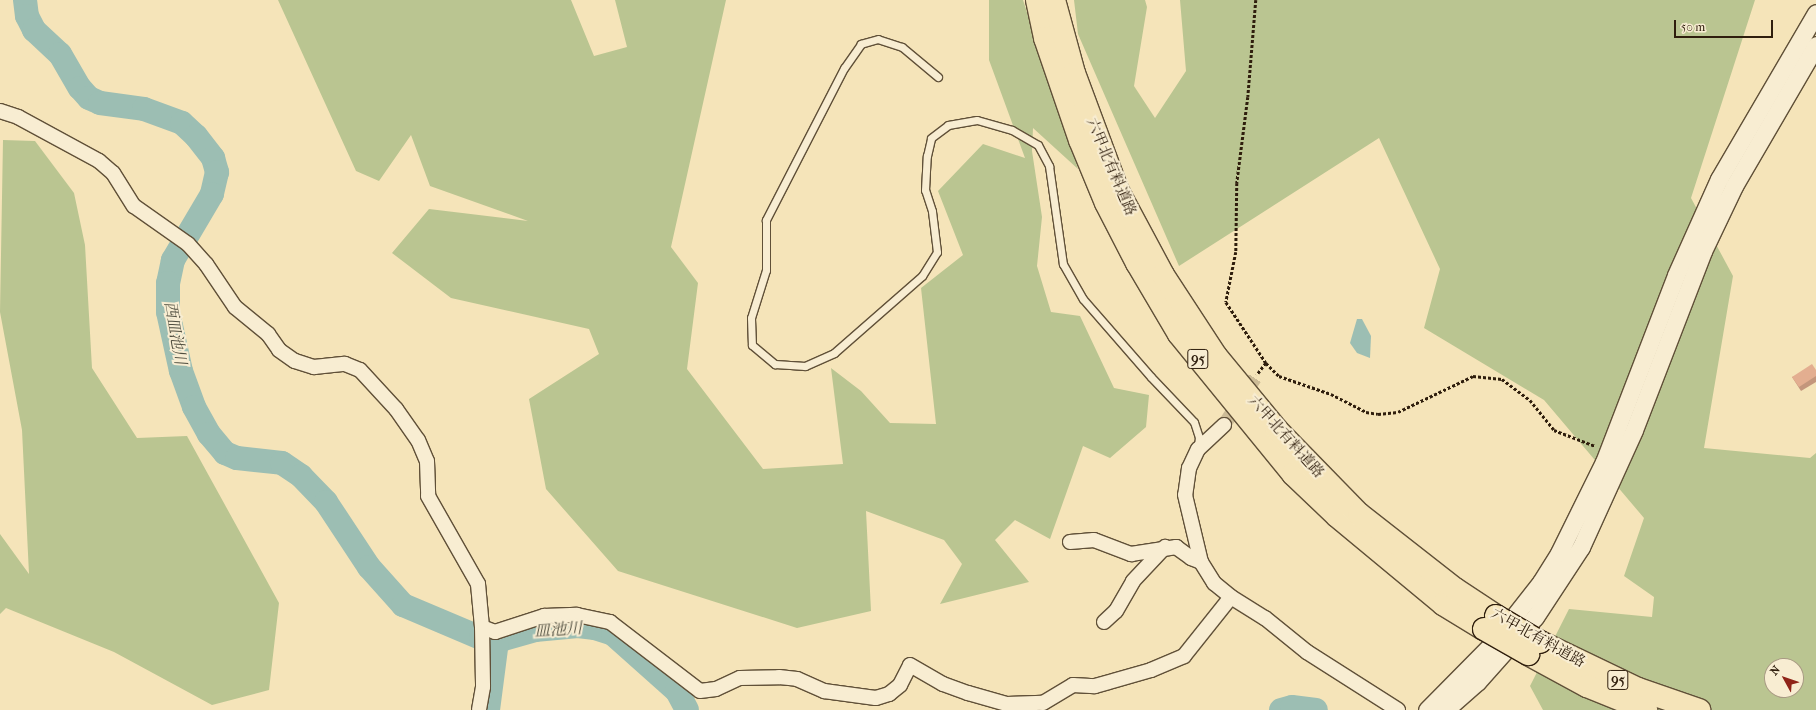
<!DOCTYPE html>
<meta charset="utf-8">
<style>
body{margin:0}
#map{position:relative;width:1816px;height:710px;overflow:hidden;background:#f5e4b9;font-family:"IM FELL French Canon","Noto Serif JP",serif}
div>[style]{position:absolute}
.green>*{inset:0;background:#bac591}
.water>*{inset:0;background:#9cbeb3}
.river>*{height:24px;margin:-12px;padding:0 12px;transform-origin:12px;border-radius:12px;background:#9cbeb3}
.minor-tunnel>*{height:14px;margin-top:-7px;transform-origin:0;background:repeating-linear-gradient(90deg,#cdbc97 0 14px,transparent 0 21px)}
.path>*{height:2.5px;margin-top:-1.25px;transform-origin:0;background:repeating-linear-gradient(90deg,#2f1e0d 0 3px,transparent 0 5px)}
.roads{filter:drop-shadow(1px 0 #605038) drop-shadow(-1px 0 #605038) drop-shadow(0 1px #605038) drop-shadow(0 -1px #605038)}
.service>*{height:7px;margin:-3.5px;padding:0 3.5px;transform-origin:3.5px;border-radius:3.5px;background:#f8edd2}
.minor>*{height:14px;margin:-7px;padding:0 7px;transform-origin:7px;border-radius:7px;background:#f8edd2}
.tertiary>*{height:17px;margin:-8.5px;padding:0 8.5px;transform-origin:8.5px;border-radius:8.5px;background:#f8edd2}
.primary>*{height:22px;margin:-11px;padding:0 11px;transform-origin:11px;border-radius:11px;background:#f5e4b9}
.bridges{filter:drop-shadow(1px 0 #2f1e0d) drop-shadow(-1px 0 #2f1e0d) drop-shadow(0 1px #2f1e0d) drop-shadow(0 -1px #2f1e0d)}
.primary-bridge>*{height:22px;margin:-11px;padding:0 11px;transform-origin:11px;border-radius:11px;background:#f5e4b9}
.wall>*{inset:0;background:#c3967c}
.building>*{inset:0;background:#e3ae90}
span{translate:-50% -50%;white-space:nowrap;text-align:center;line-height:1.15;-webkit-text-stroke:4px #f8edd2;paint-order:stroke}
.shield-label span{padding:1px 3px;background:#f8edd2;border:1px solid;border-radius:3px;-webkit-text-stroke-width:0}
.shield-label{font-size:14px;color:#2f1e0d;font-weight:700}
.street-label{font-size:15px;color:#2f1e0d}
.water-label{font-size:16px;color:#504e3f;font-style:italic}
.north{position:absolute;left:1764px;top:658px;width:40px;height:40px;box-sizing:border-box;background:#f8edd2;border:1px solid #a89a83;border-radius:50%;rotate:310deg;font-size:11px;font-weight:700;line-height:16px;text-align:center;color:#2f1e0d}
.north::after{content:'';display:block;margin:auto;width:14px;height:18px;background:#8f2418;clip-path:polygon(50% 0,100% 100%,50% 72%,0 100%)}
.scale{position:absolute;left:1674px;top:20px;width:99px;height:18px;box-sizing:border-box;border:2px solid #2f1e0d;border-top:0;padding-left:5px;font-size:12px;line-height:14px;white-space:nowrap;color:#2f1e0d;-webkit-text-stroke:3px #f8edd2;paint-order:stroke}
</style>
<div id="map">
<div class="green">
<div style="clip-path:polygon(278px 0,571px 0,594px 56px,627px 47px,615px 0,726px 0,671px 247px,698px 283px,687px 369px,763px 469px,843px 464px,831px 368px,861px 391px,890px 423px,936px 424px,921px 288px,963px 255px,938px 191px,983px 144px,1025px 158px,989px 60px,989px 0,1023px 0,1078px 169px,1033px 128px,1032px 151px,1042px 217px,1037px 266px,1051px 312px,1080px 316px,1114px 388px,1149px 395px,1146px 427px,1110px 458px,1083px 446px,1050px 539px,1015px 520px,995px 540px,1029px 582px,940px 604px,962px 564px,944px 540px,866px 511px,871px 611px,797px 628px,618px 571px,546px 489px,529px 399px,599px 354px,589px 329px,451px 298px,392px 253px,429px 209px,528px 221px,430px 186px,411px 135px,379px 181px,356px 171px)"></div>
<div style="clip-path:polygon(evenodd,1074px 0,1145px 0,1147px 7px,1134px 86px,1155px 118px,1186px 71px,1180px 0,1755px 0,1691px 198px,1733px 276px,1704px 448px,1810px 458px,1816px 453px,1816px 710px,1543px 710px,1530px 686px,1569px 609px,1652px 617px,1654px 597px,1624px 576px,1644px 518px,1544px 400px,1424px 328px,1440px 269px,1379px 138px,1179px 266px,1078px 34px,1074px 0,1772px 666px,1796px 666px,1796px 690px,1772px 690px,1772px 666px)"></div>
<div style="clip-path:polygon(3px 140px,35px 141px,74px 193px,85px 245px,92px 368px,137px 438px,187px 436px,279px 603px,269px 690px,212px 705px,114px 652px,6px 608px,0 614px,0 534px,29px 574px,22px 430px,0 312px)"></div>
</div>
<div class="water">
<div style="clip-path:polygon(1357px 319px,1362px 319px,1371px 336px,1370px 358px,1357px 353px,1350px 343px)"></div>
</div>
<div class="river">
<div style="left:25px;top:0;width:16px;rotate:83deg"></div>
<div style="left:27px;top:16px;width:16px;rotate:63deg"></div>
<div style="left:34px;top:30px;width:35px;rotate:43deg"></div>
<div style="left:60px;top:54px;width:39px;rotate:60deg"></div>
<div style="left:80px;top:88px;width:13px;rotate:48deg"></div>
<div style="left:89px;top:98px;width:12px;rotate:24deg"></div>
<div style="left:100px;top:103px;width:44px;rotate:7.8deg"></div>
<div style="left:144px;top:109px;width:40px;rotate:20.2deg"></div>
<div style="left:182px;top:123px;width:19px;rotate:43deg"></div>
<div style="left:196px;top:136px;width:28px;rotate:52deg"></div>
<div style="left:213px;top:158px;width:15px;rotate:74deg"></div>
<div style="left:217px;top:172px;width:23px;rotate:103deg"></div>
<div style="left:212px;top:194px;width:77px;rotate:120.6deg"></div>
<div style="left:173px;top:260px;width:24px;rotate:102deg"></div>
<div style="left:168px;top:283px;width:29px;rotate:90deg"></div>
<div style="left:168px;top:312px;width:60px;rotate:77.6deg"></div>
<div style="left:181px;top:371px;width:38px;rotate:70deg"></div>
<div style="left:194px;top:407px;width:31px;rotate:61deg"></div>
<div style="left:209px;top:434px;width:25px;rotate:50deg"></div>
<div style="left:225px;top:453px;width:13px;rotate:23deg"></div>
<div style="left:237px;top:458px;width:45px;rotate:6.3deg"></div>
<div style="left:282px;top:463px;width:23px;rotate:34deg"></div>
<div style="left:301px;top:476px;width:36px;rotate:46deg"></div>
<div style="left:326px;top:502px;width:78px;rotate:56.5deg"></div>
<div style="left:369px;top:567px;width:51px;rotate:48.2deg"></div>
<div style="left:403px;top:605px;width:85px;rotate:22.9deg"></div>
<div style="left:481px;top:638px;width:16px;rotate:11deg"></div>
<div style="left:497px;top:641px;width:40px;rotate:-16deg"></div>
<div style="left:535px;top:630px;width:43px;rotate:-5.3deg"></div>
<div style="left:578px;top:626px;width:17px;rotate:7deg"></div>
<div style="left:595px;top:628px;width:19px;rotate:18deg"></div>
<div style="left:613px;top:634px;width:86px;rotate:41.7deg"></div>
<div style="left:677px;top:691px;width:21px;rotate:62deg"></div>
<div style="left:488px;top:710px;width:70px;rotate:-82.6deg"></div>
<div style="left:1281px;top:710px;width:11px;rotate:-15deg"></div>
<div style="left:1292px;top:707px;width:24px;rotate:7deg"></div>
</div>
<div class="minor-tunnel">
<div style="left:1224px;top:425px;width:60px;rotate:-56.6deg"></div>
</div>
<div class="path">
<div style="left:1256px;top:0;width:97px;rotate:94.7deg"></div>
<div style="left:1248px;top:97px;width:87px;rotate:97.3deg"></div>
<div style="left:1237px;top:183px;width:69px;rotate:90.8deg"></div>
<div style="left:1236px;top:252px;width:51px;rotate:101.3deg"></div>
<div style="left:1226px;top:302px;width:73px;rotate:56.7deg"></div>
<div style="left:1266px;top:363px;width:15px;rotate:127deg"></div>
<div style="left:1266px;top:363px;width:18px;rotate:45deg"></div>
<div style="left:1279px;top:376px;width:55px;rotate:19.1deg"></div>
<div style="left:1331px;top:394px;width:39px;rotate:27deg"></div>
<div style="left:1366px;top:412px;width:12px;rotate:9deg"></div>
<div style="left:1378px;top:414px;width:20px;rotate:-6deg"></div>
<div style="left:1398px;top:412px;width:83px;rotate:-25.6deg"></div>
<div style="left:1473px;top:376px;width:29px;rotate:6deg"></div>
<div style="left:1502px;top:379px;width:35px;rotate:37deg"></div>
<div style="left:1530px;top:400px;width:38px;rotate:51deg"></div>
<div style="left:1554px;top:430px;width:44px;rotate:21.3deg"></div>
</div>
<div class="roads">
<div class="service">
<div style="left:938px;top:77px;width:47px;rotate:-140.2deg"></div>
<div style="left:902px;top:47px;width:25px;rotate:-162deg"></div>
<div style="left:878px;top:39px;width:18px;rotate:164deg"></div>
<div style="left:861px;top:44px;width:29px;rotate:125deg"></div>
<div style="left:844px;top:68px;width:171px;rotate:117.2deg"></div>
<div style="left:766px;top:220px;width:50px;rotate:90deg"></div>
<div style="left:766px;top:270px;width:50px;rotate:107.4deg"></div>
<div style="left:751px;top:318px;width:27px;rotate:88deg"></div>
<div style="left:752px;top:345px;width:30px;rotate:40deg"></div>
<div style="left:775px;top:364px;width:30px;rotate:4deg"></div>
<div style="left:805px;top:366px;width:32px;rotate:-24deg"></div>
<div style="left:834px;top:353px;width:117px;rotate:-41.2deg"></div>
<div style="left:922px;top:276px;width:28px;rotate:-58deg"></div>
<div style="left:937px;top:252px;width:41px;rotate:-97deg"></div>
<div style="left:932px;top:211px;width:22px;rotate:-108deg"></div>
<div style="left:925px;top:190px;width:34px;rotate:-87deg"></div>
<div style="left:927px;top:156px;width:18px;rotate:-77deg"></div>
<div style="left:931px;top:138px;width:21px;rotate:-37deg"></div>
<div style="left:948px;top:125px;width:29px;rotate:-10deg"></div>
<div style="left:977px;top:120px;width:36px;rotate:16deg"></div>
<div style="left:1012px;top:130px;width:30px;rotate:30deg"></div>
<div style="left:1038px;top:145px;width:24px;rotate:62deg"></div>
<div style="left:1049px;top:166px;width:99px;rotate:81.9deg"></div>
<div style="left:1063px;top:264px;width:40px;rotate:60.3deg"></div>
<div style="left:1083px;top:299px;width:103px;rotate:48.9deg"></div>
<div style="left:1151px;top:377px;width:62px;rotate:46.3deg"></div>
<div style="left:1194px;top:422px;width:16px;rotate:72deg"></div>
<div style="left:1199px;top:437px;width:10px;rotate:96deg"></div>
</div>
<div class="minor">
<div style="left:0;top:111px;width:19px;rotate:18deg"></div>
<div style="left:18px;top:117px;width:92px;rotate:28.5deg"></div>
<div style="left:99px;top:161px;width:18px;rotate:41deg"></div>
<div style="left:113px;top:173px;width:39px;rotate:58deg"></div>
<div style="left:134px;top:206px;width:66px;rotate:35.1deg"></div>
<div style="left:188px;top:244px;width:27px;rotate:48deg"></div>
<div style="left:206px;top:264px;width:52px;rotate:56deg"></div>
<div style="left:235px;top:307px;width:43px;rotate:39.3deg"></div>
<div style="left:268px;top:334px;width:19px;rotate:55deg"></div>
<div style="left:279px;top:350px;width:19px;rotate:35deg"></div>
<div style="left:295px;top:361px;width:20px;rotate:18deg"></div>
<div style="left:314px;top:367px;width:31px;rotate:-6deg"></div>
<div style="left:345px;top:364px;width:16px;rotate:22deg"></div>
<div style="left:360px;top:370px;width:53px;rotate:47.3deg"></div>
<div style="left:396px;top:409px;width:38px;rotate:55deg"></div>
<div style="left:418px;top:440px;width:23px;rotate:67deg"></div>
<div style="left:427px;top:461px;width:35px;rotate:88deg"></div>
<div style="left:428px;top:496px;width:101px;rotate:60.4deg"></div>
<div style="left:478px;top:584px;width:43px;rotate:84.7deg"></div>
<div style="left:482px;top:627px;width:60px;rotate:89deg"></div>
<div style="left:483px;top:687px;width:23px;rotate:100deg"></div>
<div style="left:1224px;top:425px;width:35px;rotate:137deg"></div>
<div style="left:1198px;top:449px;width:21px;rotate:115deg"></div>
<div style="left:1189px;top:468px;width:27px;rotate:98deg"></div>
<div style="left:1185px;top:495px;width:69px;rotate:76.6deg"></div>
<div style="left:1201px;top:562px;width:25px;rotate:58deg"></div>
<div style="left:1214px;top:583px;width:22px;rotate:39deg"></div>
<div style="left:1231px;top:597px;width:40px;rotate:32deg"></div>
<div style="left:1265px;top:618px;width:54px;rotate:39deg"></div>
<div style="left:1307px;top:652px;width:108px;rotate:32.5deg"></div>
<div style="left:1070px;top:542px;width:24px;rotate:-5deg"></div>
<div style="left:1094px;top:540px;width:40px;rotate:21deg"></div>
<div style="left:1131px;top:554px;width:46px;rotate:-8.8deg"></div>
<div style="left:1176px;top:547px;width:19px;rotate:36deg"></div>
<div style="left:1191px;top:558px;width:11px;rotate:22deg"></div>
<div style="left:1104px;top:622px;width:16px;rotate:-43deg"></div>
<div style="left:1116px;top:611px;width:34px;rotate:-60deg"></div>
<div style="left:1133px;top:581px;width:47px;rotate:-46.7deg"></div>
<div style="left:482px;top:627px;width:14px;rotate:21deg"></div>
<div style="left:495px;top:632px;width:52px;rotate:-18.1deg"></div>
<div style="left:544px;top:616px;width:33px;rotate:-2deg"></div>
<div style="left:577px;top:615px;width:34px;rotate:12deg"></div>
<div style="left:610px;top:622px;width:113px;rotate:37.5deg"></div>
<div style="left:700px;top:691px;width:16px;rotate:-7deg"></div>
<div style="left:716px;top:689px;width:26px;rotate:-25deg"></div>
<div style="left:740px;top:678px;width:39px;rotate:-1deg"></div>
<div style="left:779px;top:677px;width:18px;rotate:6deg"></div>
<div style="left:797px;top:679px;width:30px;rotate:24deg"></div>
<div style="left:824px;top:691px;width:52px;rotate:7.7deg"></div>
<div style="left:876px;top:698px;width:14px;rotate:-17deg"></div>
<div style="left:889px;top:694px;width:14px;rotate:-39deg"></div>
<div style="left:900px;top:685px;width:22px;rotate:-63deg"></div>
<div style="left:910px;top:665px;width:38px;rotate:30deg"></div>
<div style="left:943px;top:684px;width:27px;rotate:20deg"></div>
<div style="left:968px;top:693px;width:41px;rotate:15.8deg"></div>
<div style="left:1007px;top:704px;width:36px;rotate:-2deg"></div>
<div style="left:1043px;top:703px;width:35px;rotate:-31deg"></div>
<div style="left:1073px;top:685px;width:22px;rotate:3deg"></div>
<div style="left:1095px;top:686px;width:58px;rotate:-15.9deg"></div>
<div style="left:1151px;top:670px;width:36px;rotate:-23deg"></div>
<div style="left:1184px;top:656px;width:75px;rotate:-51.5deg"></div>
</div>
<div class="tertiary">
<div style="left:1427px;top:710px;width:95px;rotate:-45.4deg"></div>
<div style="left:1494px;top:642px;width:76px;rotate:-51.9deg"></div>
<div style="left:1541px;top:582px;width:34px;rotate:-58deg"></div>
<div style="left:1559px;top:553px;width:102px;rotate:-63.7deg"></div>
<div style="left:1604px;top:462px;width:200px;rotate:-68.9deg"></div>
<div style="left:1676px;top:275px;width:105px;rotate:-65.9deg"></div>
<div style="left:1719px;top:179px;width:192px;rotate:-59.7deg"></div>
<div style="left:1445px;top:710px;width:43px;rotate:-41.2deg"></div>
<div style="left:1477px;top:682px;width:87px;rotate:-48.3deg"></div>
<div style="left:1535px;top:617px;width:84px;rotate:-56.7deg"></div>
<div style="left:1581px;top:547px;width:128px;rotate:-65.6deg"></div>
<div style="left:1634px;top:430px;width:192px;rotate:-68.9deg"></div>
<div style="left:1703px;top:251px;width:72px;rotate:-64.5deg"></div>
<div style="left:1734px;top:186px;width:163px;rotate:-59.8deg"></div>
</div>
<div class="primary">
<div style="left:1037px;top:0;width:39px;rotate:78deg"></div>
<div style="left:1045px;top:38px;width:108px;rotate:71.1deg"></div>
<div style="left:1080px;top:140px;width:68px;rotate:67.6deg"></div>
<div style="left:1106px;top:203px;width:68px;rotate:62.7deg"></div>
<div style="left:1137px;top:263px;width:82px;rotate:59.4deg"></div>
<div style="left:1179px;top:334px;width:181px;rotate:50.8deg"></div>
<div style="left:1293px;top:474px;width:61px;rotate:43.7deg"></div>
<div style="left:1337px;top:516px;width:138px;rotate:39.7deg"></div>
<div style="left:1443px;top:604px;width:48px;rotate:31.4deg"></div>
<div style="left:1054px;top:0;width:76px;rotate:74.7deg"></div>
<div style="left:1074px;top:73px;width:126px;rotate:69.6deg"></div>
<div style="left:1118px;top:191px;width:95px;rotate:61.8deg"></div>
<div style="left:1163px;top:275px;width:97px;rotate:56.8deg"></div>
<div style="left:1216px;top:356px;width:96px;rotate:50.5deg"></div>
<div style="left:1277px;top:430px;width:117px;rotate:45.7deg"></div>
<div style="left:1359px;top:514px;width:122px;rotate:38deg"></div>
<div style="left:1455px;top:589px;width:49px;rotate:33.4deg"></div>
<div style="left:1540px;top:642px;width:109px;rotate:25.6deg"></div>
<div style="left:1638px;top:689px;width:65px;rotate:19deg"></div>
<div style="left:1528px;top:654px;width:67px;rotate:28.5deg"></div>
<div style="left:1587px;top:686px;width:64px;rotate:22.1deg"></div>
</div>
</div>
<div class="bridges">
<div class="primary-bridge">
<div style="left:1496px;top:616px;width:51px;rotate:30.6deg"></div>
<div style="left:1484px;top:629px;width:51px;rotate:29.6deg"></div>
</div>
</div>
<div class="wall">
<div style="clip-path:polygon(1816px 370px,1816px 382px,1801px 391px,1792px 377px)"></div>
</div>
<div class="building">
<div style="clip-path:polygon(1812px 364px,1816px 370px,1816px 376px,1799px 387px,1792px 377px)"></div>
</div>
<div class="shield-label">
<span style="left:1198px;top:359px">95</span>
<span style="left:1618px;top:680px">95</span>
</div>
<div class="street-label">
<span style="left:1111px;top:167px;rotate:67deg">六甲北有料道路</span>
<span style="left:1286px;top:437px;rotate:48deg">六甲北有料道路</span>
<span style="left:1538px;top:638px;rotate:29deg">六甲北有料道路</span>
</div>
<div class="water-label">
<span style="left:175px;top:333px;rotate:80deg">西皿池川</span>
<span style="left:558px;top:630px;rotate:-4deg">皿池川</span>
</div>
<div class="north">N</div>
<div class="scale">50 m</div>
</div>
